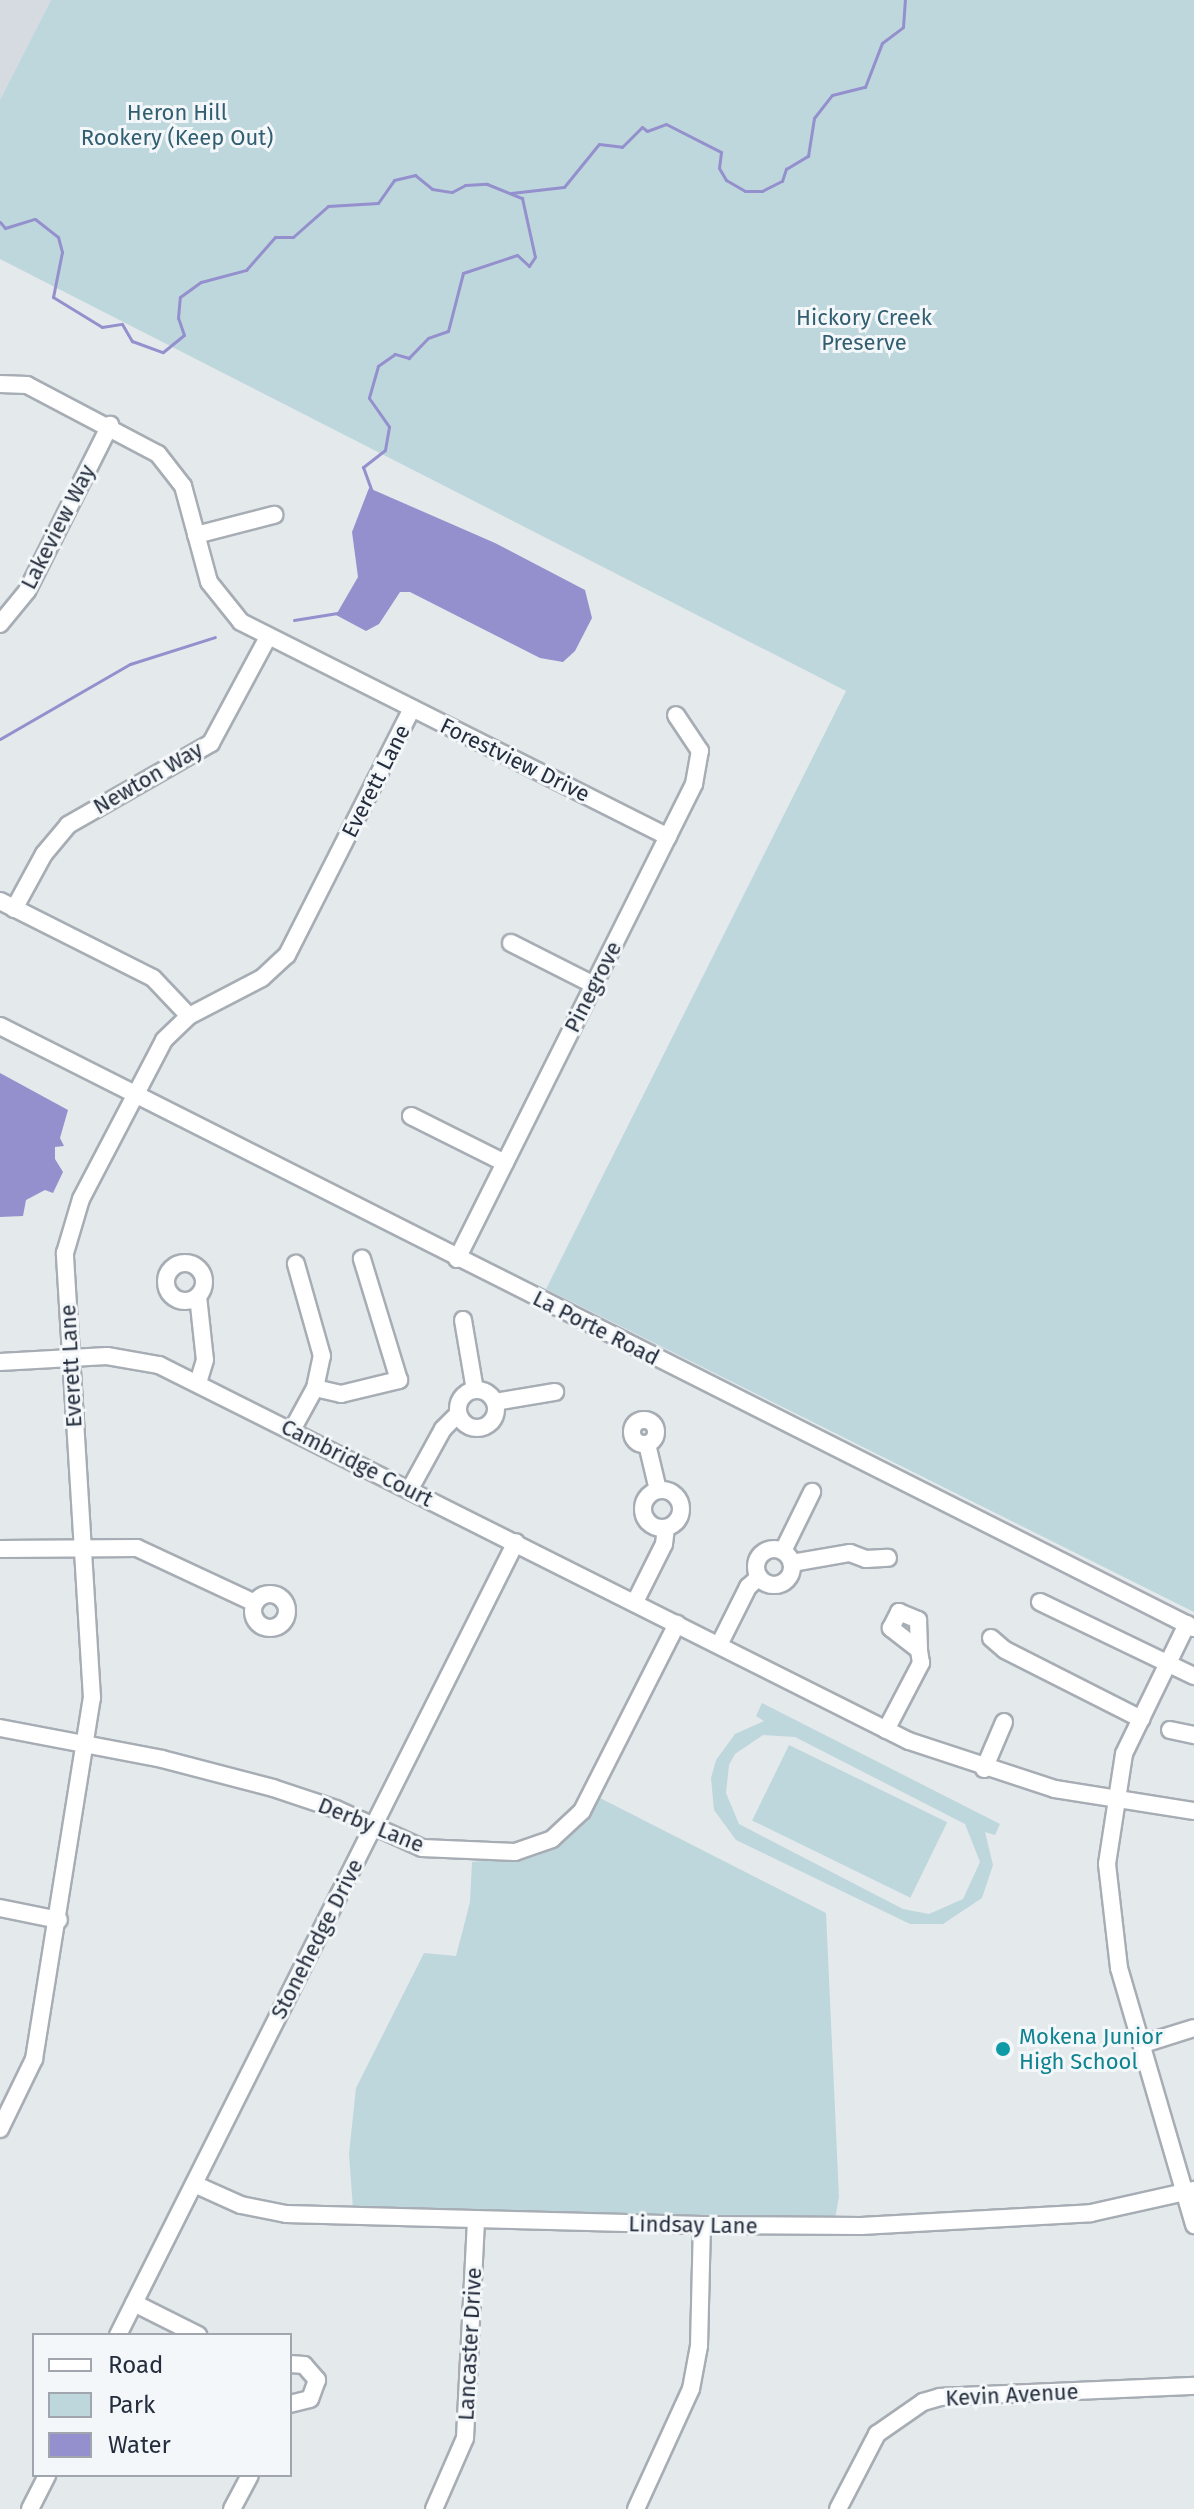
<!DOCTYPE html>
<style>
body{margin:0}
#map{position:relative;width:1194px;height:2509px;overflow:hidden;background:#e4e9ec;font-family:"Fira Sans",sans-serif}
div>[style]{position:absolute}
.built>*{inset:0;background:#d5dbe0}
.green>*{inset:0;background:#bed7dc;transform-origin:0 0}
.water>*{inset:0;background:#9490cd}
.stream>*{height:3px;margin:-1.5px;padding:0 1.5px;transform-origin:1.5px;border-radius:1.5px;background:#9490cd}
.roads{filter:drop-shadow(2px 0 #a7adb4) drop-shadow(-2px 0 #a7adb4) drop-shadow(0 2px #a7adb4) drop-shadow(0 -2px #a7adb4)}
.minor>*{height:16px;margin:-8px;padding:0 8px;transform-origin:8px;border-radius:8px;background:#fff}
.minor>.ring{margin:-8px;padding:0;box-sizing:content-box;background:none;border:16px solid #fff;border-radius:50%}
.dots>*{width:22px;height:22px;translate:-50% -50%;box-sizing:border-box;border:4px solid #f4f7f9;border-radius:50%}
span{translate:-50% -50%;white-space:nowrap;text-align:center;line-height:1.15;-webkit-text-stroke:6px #f4f7f9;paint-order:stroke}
.park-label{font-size:22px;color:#315f71}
.street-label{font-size:22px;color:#242d3d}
.culture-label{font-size:22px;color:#0d838f}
.left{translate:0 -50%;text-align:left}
.legend{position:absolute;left:32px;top:2333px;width:260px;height:144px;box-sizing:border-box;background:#f4f7f9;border:2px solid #a1a6ae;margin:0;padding:10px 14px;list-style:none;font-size:24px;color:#242d3d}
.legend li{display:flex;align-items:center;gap:16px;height:40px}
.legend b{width:40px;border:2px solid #a1a6ae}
</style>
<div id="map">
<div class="built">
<div style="clip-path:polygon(0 0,51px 0,0 100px)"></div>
</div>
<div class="green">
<div style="clip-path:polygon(51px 0,1194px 0,1194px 1612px,546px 1289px,846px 691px,0 259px,0 100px)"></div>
<div style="clip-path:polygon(evenodd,762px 1703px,1000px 1824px,995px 1835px,985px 1832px,993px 1865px,982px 1898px,943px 1924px,910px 1924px,736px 1840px,714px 1810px,711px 1778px,716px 1760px,735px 1734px,764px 1721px,756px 1716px,762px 1703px,763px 1735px,795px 1737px,965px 1824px,980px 1862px,963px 1899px,929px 1914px,903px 1909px,739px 1824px,726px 1793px,729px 1765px,735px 1754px,763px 1735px)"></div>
<div style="left:789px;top:1745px;width:176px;height:84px;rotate:26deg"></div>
<div style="clip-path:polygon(600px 1798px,826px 1913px,839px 2197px,835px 2219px,353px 2209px,349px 2154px,356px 2088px,424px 1953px,456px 1956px,470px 1902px,472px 1862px,536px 1856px,573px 1833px)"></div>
</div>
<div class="water">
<div style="clip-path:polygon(369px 488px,495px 543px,585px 590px,592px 618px,575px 651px,563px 662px,540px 658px,410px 592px,400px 592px,379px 624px,366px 631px,336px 615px,358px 577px,352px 532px)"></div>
<div style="clip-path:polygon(0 1073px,68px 1110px,60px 1138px,64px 1146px,55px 1147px,55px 1159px,63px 1172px,53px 1193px,45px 1190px,26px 1200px,23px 1216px,0 1217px)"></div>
</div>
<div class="stream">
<div style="left:511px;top:193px;width:53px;rotate:-6.5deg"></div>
<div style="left:564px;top:187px;width:55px;rotate:-50.9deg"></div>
<div style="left:599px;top:144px;width:23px;rotate:7deg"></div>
<div style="left:622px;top:147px;width:28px;rotate:-45deg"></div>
<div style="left:642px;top:127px;width:6px;rotate:39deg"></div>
<div style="left:647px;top:131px;width:20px;rotate:-20deg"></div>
<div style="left:666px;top:124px;width:62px;rotate:27deg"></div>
<div style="left:721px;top:152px;width:16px;rotate:97deg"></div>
<div style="left:719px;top:168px;width:14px;rotate:60deg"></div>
<div style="left:726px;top:180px;width:22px;rotate:30deg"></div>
<div style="left:745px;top:191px;width:17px"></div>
<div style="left:762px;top:191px;width:22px;rotate:-27deg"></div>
<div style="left:782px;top:181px;width:13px;rotate:-72deg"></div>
<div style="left:786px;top:169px;width:26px;rotate:-31deg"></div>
<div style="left:808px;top:156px;width:38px;rotate:-81deg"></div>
<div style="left:814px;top:118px;width:29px;rotate:-52deg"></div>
<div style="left:832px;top:95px;width:34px;rotate:-14deg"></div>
<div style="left:865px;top:87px;width:47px;rotate:-68.9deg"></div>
<div style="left:882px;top:43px;width:26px;rotate:-37deg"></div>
<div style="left:903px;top:27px;width:27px;rotate:-86deg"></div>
<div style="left:0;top:222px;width:8px;rotate:50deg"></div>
<div style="left:5px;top:228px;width:31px;rotate:-17deg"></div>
<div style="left:35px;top:219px;width:29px;rotate:38deg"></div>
<div style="left:58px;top:237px;width:16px;rotate:75deg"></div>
<div style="left:62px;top:252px;width:46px;rotate:101.3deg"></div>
<div style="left:53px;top:297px;width:57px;rotate:31.5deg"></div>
<div style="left:102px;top:327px;width:20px;rotate:-9deg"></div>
<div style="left:122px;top:324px;width:20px;rotate:60deg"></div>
<div style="left:132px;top:341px;width:33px;rotate:20deg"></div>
<div style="left:163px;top:352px;width:27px;rotate:-39deg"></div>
<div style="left:184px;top:335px;width:18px;rotate:-109deg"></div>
<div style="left:178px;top:318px;width:21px;rotate:-85deg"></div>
<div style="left:180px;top:297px;width:26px;rotate:-36deg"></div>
<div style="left:201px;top:282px;width:47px;rotate:-14.9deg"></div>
<div style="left:246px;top:270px;width:44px;rotate:-48.7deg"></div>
<div style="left:275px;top:237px;width:18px"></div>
<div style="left:293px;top:237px;width:47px;rotate:-41.5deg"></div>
<div style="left:328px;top:206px;width:50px;rotate:-3.4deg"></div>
<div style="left:378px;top:203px;width:28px;rotate:-55deg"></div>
<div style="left:394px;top:180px;width:22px;rotate:-13deg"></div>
<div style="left:415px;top:175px;width:22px;rotate:39deg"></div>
<div style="left:432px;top:189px;width:20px;rotate:9deg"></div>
<div style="left:452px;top:192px;width:15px;rotate:-28deg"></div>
<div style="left:465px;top:185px;width:22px;rotate:-3deg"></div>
<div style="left:487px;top:184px;width:38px;rotate:22deg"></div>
<div style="left:522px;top:198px;width:60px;rotate:77.6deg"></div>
<div style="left:535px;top:257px;width:11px;rotate:124deg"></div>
<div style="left:529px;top:266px;width:16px;rotate:-137deg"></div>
<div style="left:517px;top:255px;width:57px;rotate:161.6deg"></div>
<div style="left:463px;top:273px;width:60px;rotate:104.5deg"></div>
<div style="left:448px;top:331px;width:21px;rotate:161deg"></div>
<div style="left:428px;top:338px;width:28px;rotate:134deg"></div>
<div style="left:409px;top:358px;width:15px;rotate:-164deg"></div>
<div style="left:395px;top:354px;width:21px;rotate:145deg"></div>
<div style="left:378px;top:366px;width:33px;rotate:106deg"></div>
<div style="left:369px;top:398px;width:35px;rotate:55deg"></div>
<div style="left:389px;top:427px;width:23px;rotate:100deg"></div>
<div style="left:385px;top:450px;width:28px;rotate:142deg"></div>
<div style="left:363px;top:467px;width:27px;rotate:70deg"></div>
<div style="left:294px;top:620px;width:44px;rotate:-9.2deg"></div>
<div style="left:0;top:739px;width:150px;rotate:-30deg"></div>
<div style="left:130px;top:664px;width:89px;rotate:-17.6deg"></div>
</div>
<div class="roads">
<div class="minor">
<div style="left:0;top:384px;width:27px;rotate:2deg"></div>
<div style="left:27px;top:385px;width:148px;rotate:27.8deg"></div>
<div style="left:158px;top:454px;width:41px;rotate:52deg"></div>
<div style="left:183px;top:486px;width:99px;rotate:74.8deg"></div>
<div style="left:209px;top:582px;width:51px;rotate:51.3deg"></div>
<div style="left:241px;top:622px;width:478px;rotate:26.7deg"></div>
<div style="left:196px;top:535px;width:81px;rotate:-14.4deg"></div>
<div style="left:0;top:624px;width:43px;rotate:-50.7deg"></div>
<div style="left:27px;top:591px;width:186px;rotate:-63.4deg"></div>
<div style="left:0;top:901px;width:171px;rotate:26.7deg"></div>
<div style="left:153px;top:978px;width:52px;rotate:46.5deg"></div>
<div style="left:14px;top:909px;width:63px;rotate:-61.4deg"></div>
<div style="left:44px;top:854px;width:38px;rotate:-50deg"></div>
<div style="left:68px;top:825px;width:165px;rotate:-29.8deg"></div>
<div style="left:211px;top:743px;width:120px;rotate:-61.7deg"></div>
<div style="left:511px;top:943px;width:93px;rotate:26.8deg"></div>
<div style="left:0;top:1026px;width:1337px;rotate:26.76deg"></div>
<div style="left:411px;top:1116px;width:105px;rotate:26.6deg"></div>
<div style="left:457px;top:1259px;width:531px;rotate:-63.48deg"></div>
<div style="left:694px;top:784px;width:34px;rotate:-80deg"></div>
<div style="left:700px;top:751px;width:43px;rotate:-123.7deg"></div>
<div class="ring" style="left:166px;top:1263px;width:22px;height:22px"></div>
<div style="left:198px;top:1296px;width:64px;rotate:83.8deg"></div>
<div style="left:205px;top:1360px;width:24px;rotate:107deg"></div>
<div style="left:463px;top:1320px;width:71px;rotate:80.3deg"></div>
<div style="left:0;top:1362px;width:107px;rotate:-3.2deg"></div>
<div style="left:107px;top:1356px;width:53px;rotate:9.8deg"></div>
<div style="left:159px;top:1365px;width:839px;rotate:26.63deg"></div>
<div style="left:909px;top:1741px;width:154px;rotate:18.2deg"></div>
<div style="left:1055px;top:1789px;width:141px;rotate:9deg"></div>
<div style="left:315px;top:1388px;width:27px;rotate:13deg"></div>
<div style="left:341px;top:1394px;width:60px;rotate:-13.6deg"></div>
<div style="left:399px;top:1380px;width:127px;rotate:-107deg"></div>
<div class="ring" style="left:458px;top:1390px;width:22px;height:22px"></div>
<div style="left:495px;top:1402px;width:61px;rotate:-9.5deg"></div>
<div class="ring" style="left:632px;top:1420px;width:8px;height:8px"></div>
<div style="left:292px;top:1430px;width:48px;rotate:-61.3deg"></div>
<div style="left:315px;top:1388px;width:33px;rotate:-78deg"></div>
<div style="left:322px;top:1356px;width:96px;rotate:-105.8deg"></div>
<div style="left:647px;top:1444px;width:47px;rotate:76.6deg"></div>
<div style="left:410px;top:1489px;width:68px;rotate:-61.2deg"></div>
<div style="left:443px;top:1429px;width:21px;rotate:-45deg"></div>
<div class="ring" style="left:643px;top:1490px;width:22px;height:22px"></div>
<div class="ring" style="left:756px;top:1549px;width:20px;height:20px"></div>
<div style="left:0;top:1549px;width:137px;rotate:-0.4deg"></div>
<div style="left:137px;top:1548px;width:130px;rotate:25deg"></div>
<div style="left:783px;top:1551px;width:66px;rotate:-63.8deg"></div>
<div style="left:792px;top:1563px;width:59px;rotate:-9.8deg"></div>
<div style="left:850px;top:1553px;width:17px;rotate:21deg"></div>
<div style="left:866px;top:1559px;width:22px;rotate:-3deg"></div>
<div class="ring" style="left:253px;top:1594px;width:18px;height:18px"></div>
<div style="left:635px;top:1602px;width:65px;rotate:-63.4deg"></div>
<div style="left:664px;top:1544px;width:16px;rotate:-83deg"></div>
<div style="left:1040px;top:1602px;width:171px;rotate:25.7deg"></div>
<div style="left:1187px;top:1624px;width:144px;rotate:115.9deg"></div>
<div style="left:1124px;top:1754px;width:111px;rotate:98.8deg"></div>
<div style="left:1107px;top:1864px;width:105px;rotate:83.4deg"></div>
<div style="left:1119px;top:1968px;width:268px;rotate:73.7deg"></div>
<div style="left:991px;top:1638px;width:18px;rotate:41deg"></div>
<div style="left:1005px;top:1650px;width:153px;rotate:26.9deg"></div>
<div style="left:719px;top:1645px;width:65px;rotate:-63.4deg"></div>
<div style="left:748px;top:1587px;width:15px;rotate:-42deg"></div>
<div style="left:0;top:1728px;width:165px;rotate:10.8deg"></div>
<div style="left:162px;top:1759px;width:115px;rotate:14.6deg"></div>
<div style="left:273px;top:1788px;width:66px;rotate:18.4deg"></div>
<div style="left:336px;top:1809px;width:94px;rotate:24.4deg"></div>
<div style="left:422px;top:1848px;width:93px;rotate:2.5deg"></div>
<div style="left:515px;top:1852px;width:39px;rotate:-19deg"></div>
<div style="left:552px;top:1839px;width:41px;rotate:-43deg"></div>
<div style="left:582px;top:1811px;width:210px;rotate:-63.1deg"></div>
<div style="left:886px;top:1730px;width:76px;rotate:-62.4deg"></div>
<div style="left:921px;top:1663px;width:13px;rotate:-99deg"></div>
<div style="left:919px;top:1650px;width:36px;rotate:-142deg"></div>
<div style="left:891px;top:1628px;width:18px;rotate:-63deg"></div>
<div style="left:899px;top:1612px;width:21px;rotate:23deg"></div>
<div style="left:918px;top:1620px;width:30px;rotate:88deg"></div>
<div style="left:1170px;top:1730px;width:25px;rotate:12deg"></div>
<div style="left:984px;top:1769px;width:51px;rotate:-66.9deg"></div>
<div style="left:0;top:1908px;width:60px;rotate:11.5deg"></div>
<div style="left:1143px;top:2044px;width:53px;rotate:-17.4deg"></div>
<div style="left:0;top:2129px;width:78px;rotate:-64.1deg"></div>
<div style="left:34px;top:2059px;width:366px;rotate:-80.9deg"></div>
<div style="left:92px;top:1698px;width:446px;rotate:-93.5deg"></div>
<div style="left:65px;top:1253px;width:56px;rotate:-73.5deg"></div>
<div style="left:81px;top:1199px;width:179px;rotate:-62.4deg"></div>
<div style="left:164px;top:1040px;width:35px;rotate:-44deg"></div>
<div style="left:189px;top:1016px;width:82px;rotate:-27.5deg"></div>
<div style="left:262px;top:978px;width:34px;rotate:-43deg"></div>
<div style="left:287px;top:955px;width:276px;rotate:-63.1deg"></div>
<div style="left:194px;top:2184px;width:51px;rotate:24.1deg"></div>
<div style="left:241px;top:2205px;width:46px;rotate:11.3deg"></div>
<div style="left:286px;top:2214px;width:416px;rotate:1.5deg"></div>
<div style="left:702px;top:2225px;width:159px;rotate:0.4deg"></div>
<div style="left:861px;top:2226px;width:230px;rotate:-3.2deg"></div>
<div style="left:1091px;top:2213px;width:106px;rotate:-12.6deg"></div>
<div style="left:134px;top:2303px;width:72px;rotate:26.6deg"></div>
<div style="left:118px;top:2335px;width:887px;rotate:-63.35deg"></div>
<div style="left:290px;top:2364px;width:14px;rotate:4deg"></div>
<div style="left:304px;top:2365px;width:20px;rotate:49deg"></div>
<div style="left:317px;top:2380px;width:20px;rotate:110deg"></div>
<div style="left:310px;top:2399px;width:21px;rotate:166deg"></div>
<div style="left:30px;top:2509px;width:38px;rotate:-63deg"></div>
<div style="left:232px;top:2509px;width:38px;rotate:-62deg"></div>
<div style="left:434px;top:2509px;width:77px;rotate:-66.4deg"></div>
<div style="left:465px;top:2438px;width:218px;rotate:-87.1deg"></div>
<div style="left:636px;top:2509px;width:132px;rotate:-65.4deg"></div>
<div style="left:691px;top:2389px;width:44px;rotate:-79.5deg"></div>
<div style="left:699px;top:2346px;width:121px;rotate:-88.6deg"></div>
<div style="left:838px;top:2509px;width:85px;rotate:-62.5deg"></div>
<div style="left:877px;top:2434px;width:56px;rotate:-34.8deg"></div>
<div style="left:923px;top:2402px;width:18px;rotate:-16deg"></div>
<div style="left:940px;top:2397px;width:254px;rotate:-2.5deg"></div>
</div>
</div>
<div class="dots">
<div style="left:1003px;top:2049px;background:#0f9aa8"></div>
</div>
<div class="park-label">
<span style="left:177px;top:125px">Heron Hill<br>Rookery (Keep Out)</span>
<span style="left:864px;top:330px">Hickory Creek<br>Preserve</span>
</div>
<div class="street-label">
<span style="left:58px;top:527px;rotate:-63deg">Lakeview Way</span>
<span style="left:515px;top:760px;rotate:26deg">Forestview Drive</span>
<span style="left:148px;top:778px;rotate:-30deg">Newton Way</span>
<span style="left:376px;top:781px;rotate:-63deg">Everett Lane</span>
<span style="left:593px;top:987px;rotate:-63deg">Pinegrove</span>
<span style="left:596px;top:1328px;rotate:27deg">La Porte Road</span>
<span style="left:71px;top:1366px;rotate:-93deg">Everett Lane</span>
<span style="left:357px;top:1463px;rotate:27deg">Cambridge Court</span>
<span style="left:371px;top:1825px;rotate:22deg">Derby Lane</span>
<span style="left:317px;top:1939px;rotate:-63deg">Stonehedge Drive</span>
<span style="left:693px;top:2225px;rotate:1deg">Lindsay Lane</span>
<span style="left:470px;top:2344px;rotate:-87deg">Lancaster Drive</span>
<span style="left:1012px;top:2395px;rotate:-3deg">Kevin Avenue</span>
</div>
<div class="culture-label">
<span class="left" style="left:1019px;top:2049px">Mokena Junior<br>High School</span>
</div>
<ul class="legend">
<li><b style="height:10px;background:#fff"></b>Road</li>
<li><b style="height:22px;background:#bed7dc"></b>Park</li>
<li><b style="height:22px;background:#9490cd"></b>Water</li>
</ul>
</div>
